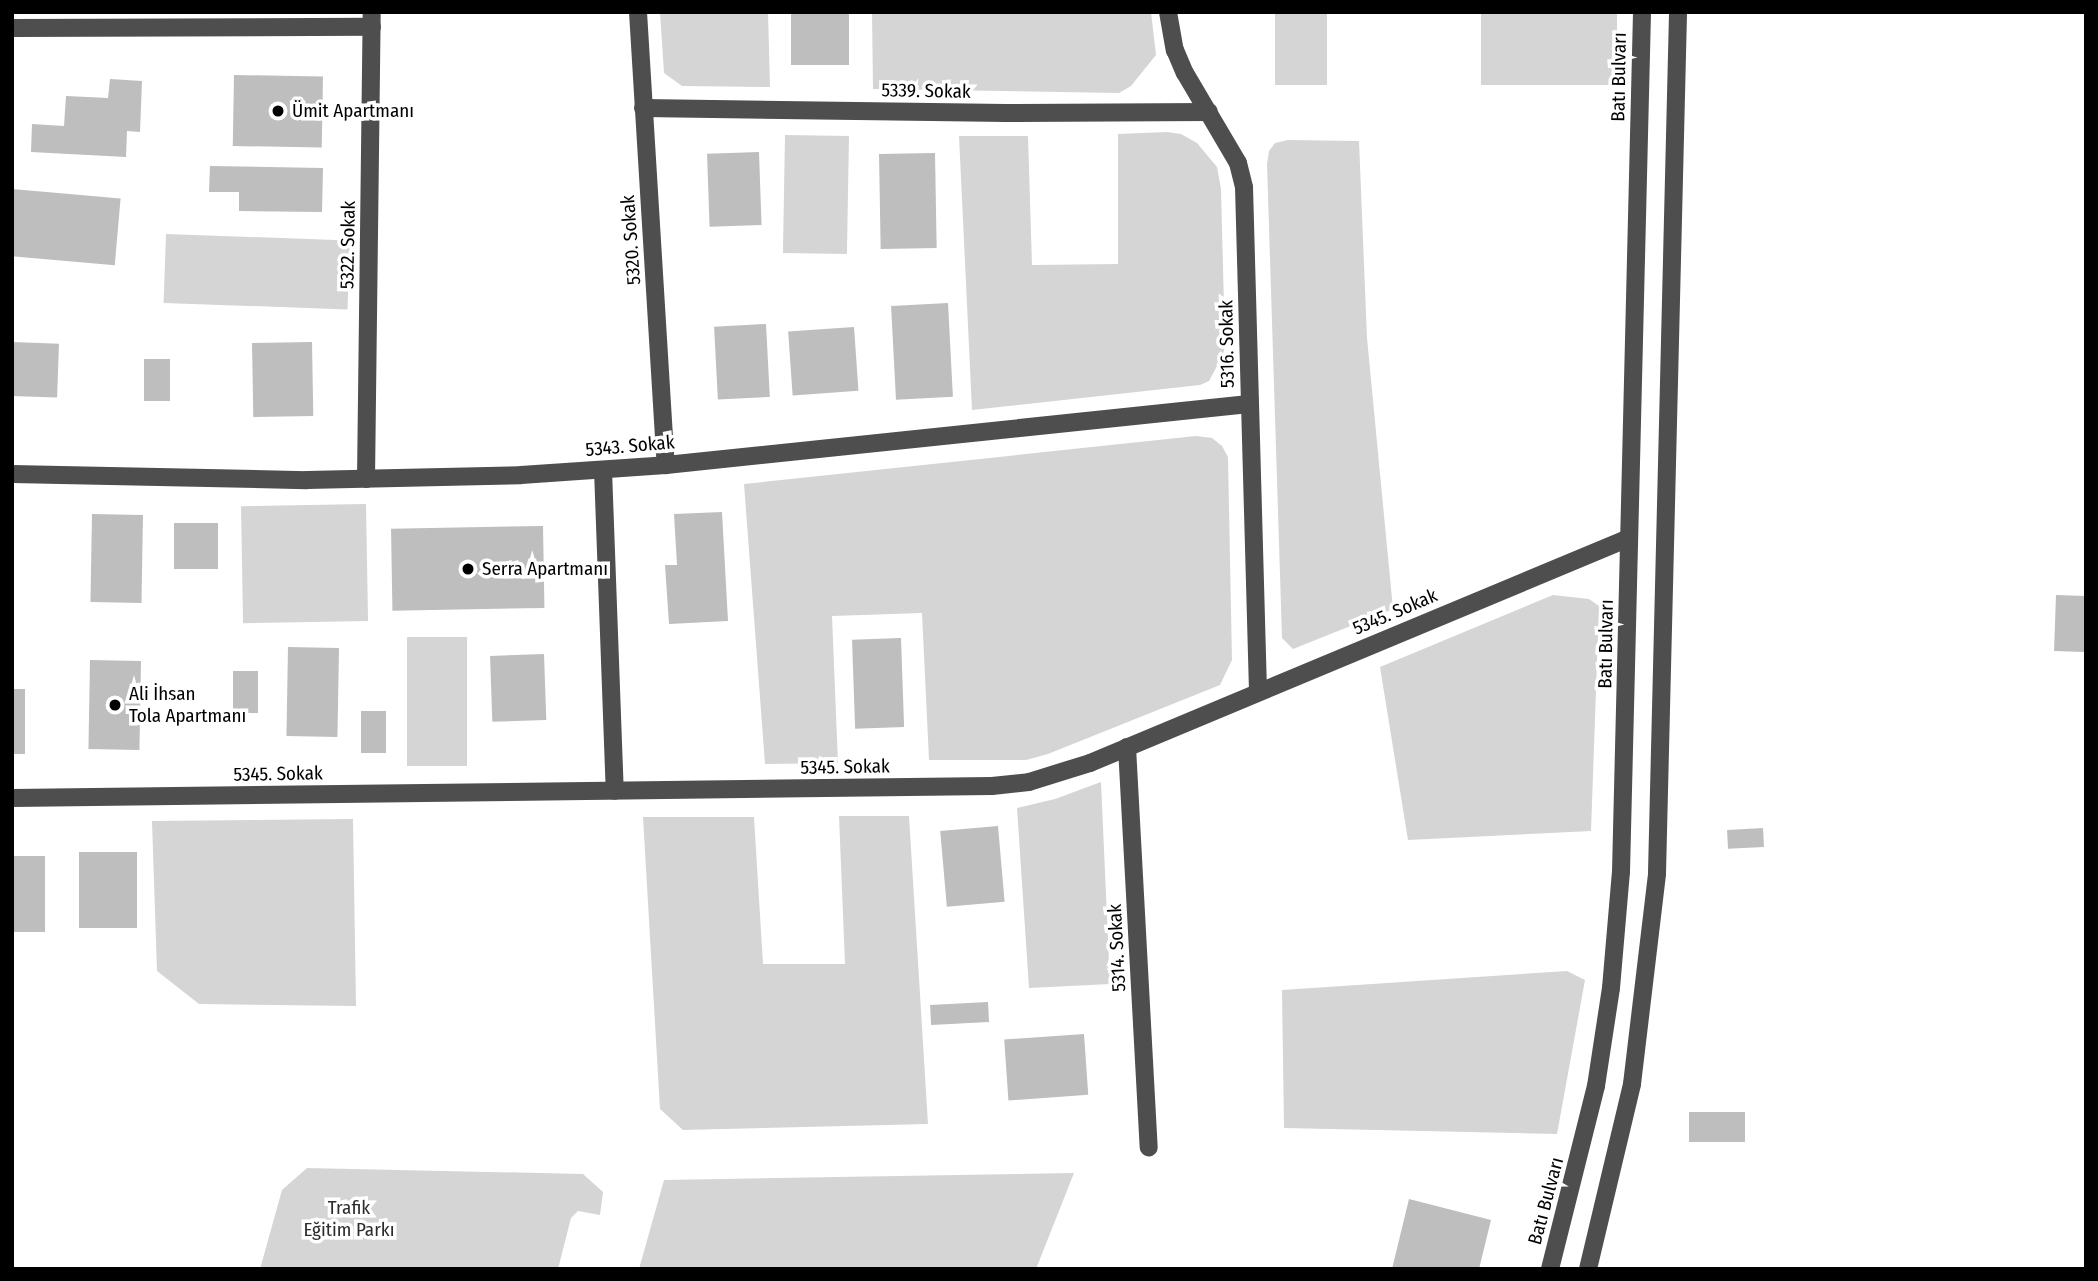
<!DOCTYPE html>
<meta charset="utf-8">
<style>
body{margin:0}
#map{position:relative;width:2098px;height:1281px;overflow:hidden;background:#fff;font-family:"Fira Sans Condensed",sans-serif}
div>[style]{position:absolute}
.green>*{inset:0;background:#d5d5d5;transform-origin:0 0}
.building>*{inset:0;background:#bebebe;transform-origin:0 0}
.minor>*{height:18px;margin:-9px;padding:0 9px;transform-origin:9px;border-radius:9px;background:#4e4e4e}
.dots>*{width:19px;height:19px;translate:-50% -50%;box-sizing:border-box;border:4px solid #fff;border-radius:50%}
span{translate:-50% -50%;white-space:nowrap;text-align:center;line-height:1.15;-webkit-text-stroke:7px #fff;paint-order:stroke}
.street-label{font-size:19px;color:#000}
.poi-label{font-size:19px;color:#000}
.left{translate:0 -50%;text-align:left}
.park-label{font-size:19px;color:#2c2c2c}
.frame{position:absolute;inset:0;border:14px solid #000;pointer-events:none}
</style>
<div id="map">
<div class="green">
<div style="clip-path:polygon(660px 12px,768px 12px,770px 87px,682px 86px,664px 73px)"></div>
<div style="clip-path:polygon(872px 12px,1151px 12px,1156px 55px,1131px 86px,1119px 93px,873px 89px)"></div>
<div style="left:1275px;top:12px;width:52px;height:73px"></div>
<div style="left:1481px;top:12px;width:136px;height:73px"></div>
<div style="clip-path:polygon(1167px 132px,1181px 134px,1197px 143px,1217px 167px,1221px 189px,1225px 345px,1223px 355px,1209px 381px,1200px 385px,972px 410px,959px 136px,1028px 136px,1032px 265px,1118px 264px,1118px 134px)"></div>
<div style="left:785px;top:135px;width:64px;height:118px;rotate:1deg"></div>
<div style="clip-path:polygon(1288px 140px,1359px 141px,1367px 338px,1393px 609px,1293px 649px,1282px 638px,1267px 164px,1269px 151px,1275px 143px)"></div>
<div style="left:166px;top:234px;width:184px;height:69px;rotate:2deg"></div>
<div style="clip-path:polygon(1196px 436px,1212px 438px,1222px 446px,1228px 457px,1232px 660px,1220px 685px,1048px 754px,1026px 760px,929px 760px,922px 613px,832px 616px,838px 763px,765px 764px,744px 484px)"></div>
<div style="left:366px;top:504px;width:117px;height:125px;rotate:89deg"></div>
<div style="clip-path:polygon(1553px 595px,1589px 599px,1599px 606px,1591px 831px,1408px 840px,1380px 667px)"></div>
<div style="left:467px;top:637px;width:129px;height:60px;rotate:90deg"></div>
<div style="clip-path:polygon(1101px 782px,1110px 984px,1029px 988px,1017px 808px,1055px 799px)"></div>
<div style="clip-path:polygon(839px 816px,909px 816px,928px 1124px,683px 1130px,660px 1109px,643px 817px,754px 817px,763px 964px,845px 964px)"></div>
<div style="clip-path:polygon(353px 819px,356px 1006px,199px 1004px,157px 971px,152px 821px)"></div>
<div style="clip-path:polygon(1567px 971px,1585px 980px,1557px 1134px,1284px 1128px,1282px 990px)"></div>
<div style="clip-path:polygon(307px 1168px,583px 1174px,603px 1192px,600px 1215px,578px 1211px,571px 1218px,558px 1269px,260px 1269px,282px 1190px)"></div>
<div style="clip-path:polygon(1074px 1173px,1036px 1269px,639px 1269px,664px 1180px)"></div>
</div>
<div class="building">
<div style="left:791px;top:12px;width:58px;height:53px"></div>
<div style="left:234px;top:75px;width:89px;height:71px;rotate:1deg"></div>
<div style="clip-path:polygon(110px 79px,142px 81px,140px 132px,127px 131px,126px 157px,31px 152px,32px 124px,64px 126px,66px 96px,108px 98px)"></div>
<div style="left:759px;top:152px;width:73px;height:52px;rotate:88deg"></div>
<div style="left:935px;top:153px;width:95px;height:56px;rotate:89deg"></div>
<div style="clip-path:polygon(210px 166px,323px 168px,322px 212px,239px 211px,239px 192px,209px 192px)"></div>
<div style="left:12px;top:189px;width:109px;height:67px;rotate:5deg"></div>
<div style="left:948px;top:303px;width:94px;height:57px;rotate:87deg"></div>
<div style="left:766px;top:324px;width:73px;height:52px;rotate:87deg"></div>
<div style="left:854px;top:327px;width:64px;height:66px;rotate:86deg"></div>
<div style="left:12px;top:342px;width:47px;height:54px;rotate:2deg"></div>
<div style="left:312px;top:342px;width:74px;height:60px;rotate:89deg"></div>
<div style="left:144px;top:359px;width:26px;height:42px"></div>
<div style="clip-path:polygon(722px 512px,728px 621px,669px 624px,665px 565px,677px 565px,674px 514px)"></div>
<div style="left:92px;top:514px;width:51px;height:88px;rotate:1deg"></div>
<div style="left:174px;top:523px;width:44px;height:46px"></div>
<div style="left:543px;top:526px;width:82px;height:152px;rotate:89deg"></div>
<div style="left:2056px;top:595px;width:30px;height:56px;rotate:2deg"></div>
<div style="left:901px;top:638px;width:89px;height:49px;rotate:88deg"></div>
<div style="left:288px;top:647px;width:51px;height:89px;rotate:1deg"></div>
<div style="left:544px;top:654px;width:66px;height:54px;rotate:88deg"></div>
<div style="left:90px;top:660px;width:51px;height:89px;rotate:1deg"></div>
<div style="left:233px;top:671px;width:25px;height:42px"></div>
<div style="left:12px;top:689px;width:13px;height:65px"></div>
<div style="left:361px;top:711px;width:25px;height:42px"></div>
<div style="left:998px;top:826px;width:76px;height:58px;rotate:85deg"></div>
<div style="left:1763px;top:828px;width:19px;height:36px;rotate:87deg"></div>
<div style="left:79px;top:852px;width:58px;height:76px"></div>
<div style="left:12px;top:856px;width:33px;height:76px"></div>
<div style="left:988px;top:1002px;width:20px;height:58px;rotate:87deg"></div>
<div style="left:1084px;top:1034px;width:61px;height:80px;rotate:86deg"></div>
<div style="left:1689px;top:1112px;width:56px;height:30px"></div>
<div style="clip-path:polygon(1409px 1199px,1491px 1220px,1479px 1269px,1392px 1269px)"></div>
</div>
<div class="minor">
<div style="left:638px;top:12px;width:454px;rotate:86.5deg"></div>
<div style="left:1168px;top:12px;width:39px;rotate:80deg"></div>
<div style="left:1175px;top:50px;width:25px;rotate:67deg"></div>
<div style="left:1185px;top:73px;width:104px;rotate:59.5deg"></div>
<div style="left:1238px;top:163px;width:25px;rotate:76deg"></div>
<div style="left:1244px;top:187px;width:505px;rotate:88.41deg"></div>
<div style="left:12px;top:28px;width:360px;rotate:-0.2deg"></div>
<div style="left:643px;top:108px;width:363px;rotate:0.8deg"></div>
<div style="left:1006px;top:113px;width:203px;rotate:-0.3deg"></div>
<div style="left:603px;top:470px;width:321px;rotate:87.9deg"></div>
<div style="left:12px;top:474px;width:295px;rotate:1.2deg"></div>
<div style="left:307px;top:480px;width:214px;rotate:-1.3deg"></div>
<div style="left:521px;top:475px;width:145px;rotate:-3.9deg"></div>
<div style="left:666px;top:465px;width:586px;rotate:-5.97deg"></div>
<div style="left:366px;top:479px;width:467px;rotate:-89.3deg"></div>
<div style="left:1127px;top:747px;width:401px;rotate:86.9deg"></div>
<div style="left:12px;top:798px;width:980px;rotate:-0.7deg"></div>
<div style="left:992px;top:786px;width:37px;rotate:-6deg"></div>
<div style="left:1029px;top:782px;width:64px;rotate:-17.3deg"></div>
<div style="left:1090px;top:763px;width:584px;rotate:-22.66deg"></div>
<div style="left:1550px;top:1269px;width:189px;rotate:-75.9deg"></div>
<div style="left:1596px;top:1086px;width:99px;rotate:-81.3deg"></div>
<div style="left:1611px;top:988px;width:116px;rotate:-85.1deg"></div>
<div style="left:1621px;top:872px;width:860px;rotate:-88.6deg"></div>
<div style="left:1588px;top:1269px;width:190px;rotate:-76.6deg"></div>
<div style="left:1632px;top:1084px;width:212px;rotate:-83.2deg"></div>
<div style="left:1657px;top:873px;width:861px;rotate:-88.6deg"></div>
</div>
<div class="dots">
<div style="left:278px;top:111px;background:#000"></div>
<div style="left:468px;top:569px;background:#000"></div>
<div style="left:115px;top:705px;background:#000"></div>
</div>
<div class="street-label">
<span style="left:1619px;top:77px;rotate:-89deg">Batı Bulvarı</span>
<span style="left:926px;top:91px;rotate:1deg">5339. Sokak</span>
<span style="left:631px;top:240px;rotate:-94deg">5320. Sokak</span>
<span style="left:348px;top:245px;rotate:-89deg">5322. Sokak</span>
<span style="left:1227px;top:344px;rotate:-91deg">5316. Sokak</span>
<span style="left:630px;top:446px;rotate:-5deg">5343. Sokak</span>
<span style="left:1395px;top:612px;rotate:-23deg">5345. Sokak</span>
<span style="left:1606px;top:644px;rotate:-89deg">Batı Bulvarı</span>
<span style="left:845px;top:767px;rotate:-1deg">5345. Sokak</span>
<span style="left:278px;top:774px;rotate:-1deg">5345. Sokak</span>
<span style="left:1117px;top:948px;rotate:-93deg">5314. Sokak</span>
<span style="left:1546px;top:1201px;rotate:-75deg">Batı Bulvarı</span>
</div>
<div class="poi-label">
<span class="left" style="left:292px;top:111px">Ümit Apartmanı</span>
<span class="left" style="left:482px;top:569px">Serra Apartmanı</span>
<span class="left" style="left:129px;top:705px">Ali İhsan<br>Tola Apartmanı</span>
</div>
<div class="park-label">
<span style="left:349px;top:1219px">Trafik<br>Eğitim Parkı</span>
</div>
<div class="frame"></div>
</div>
